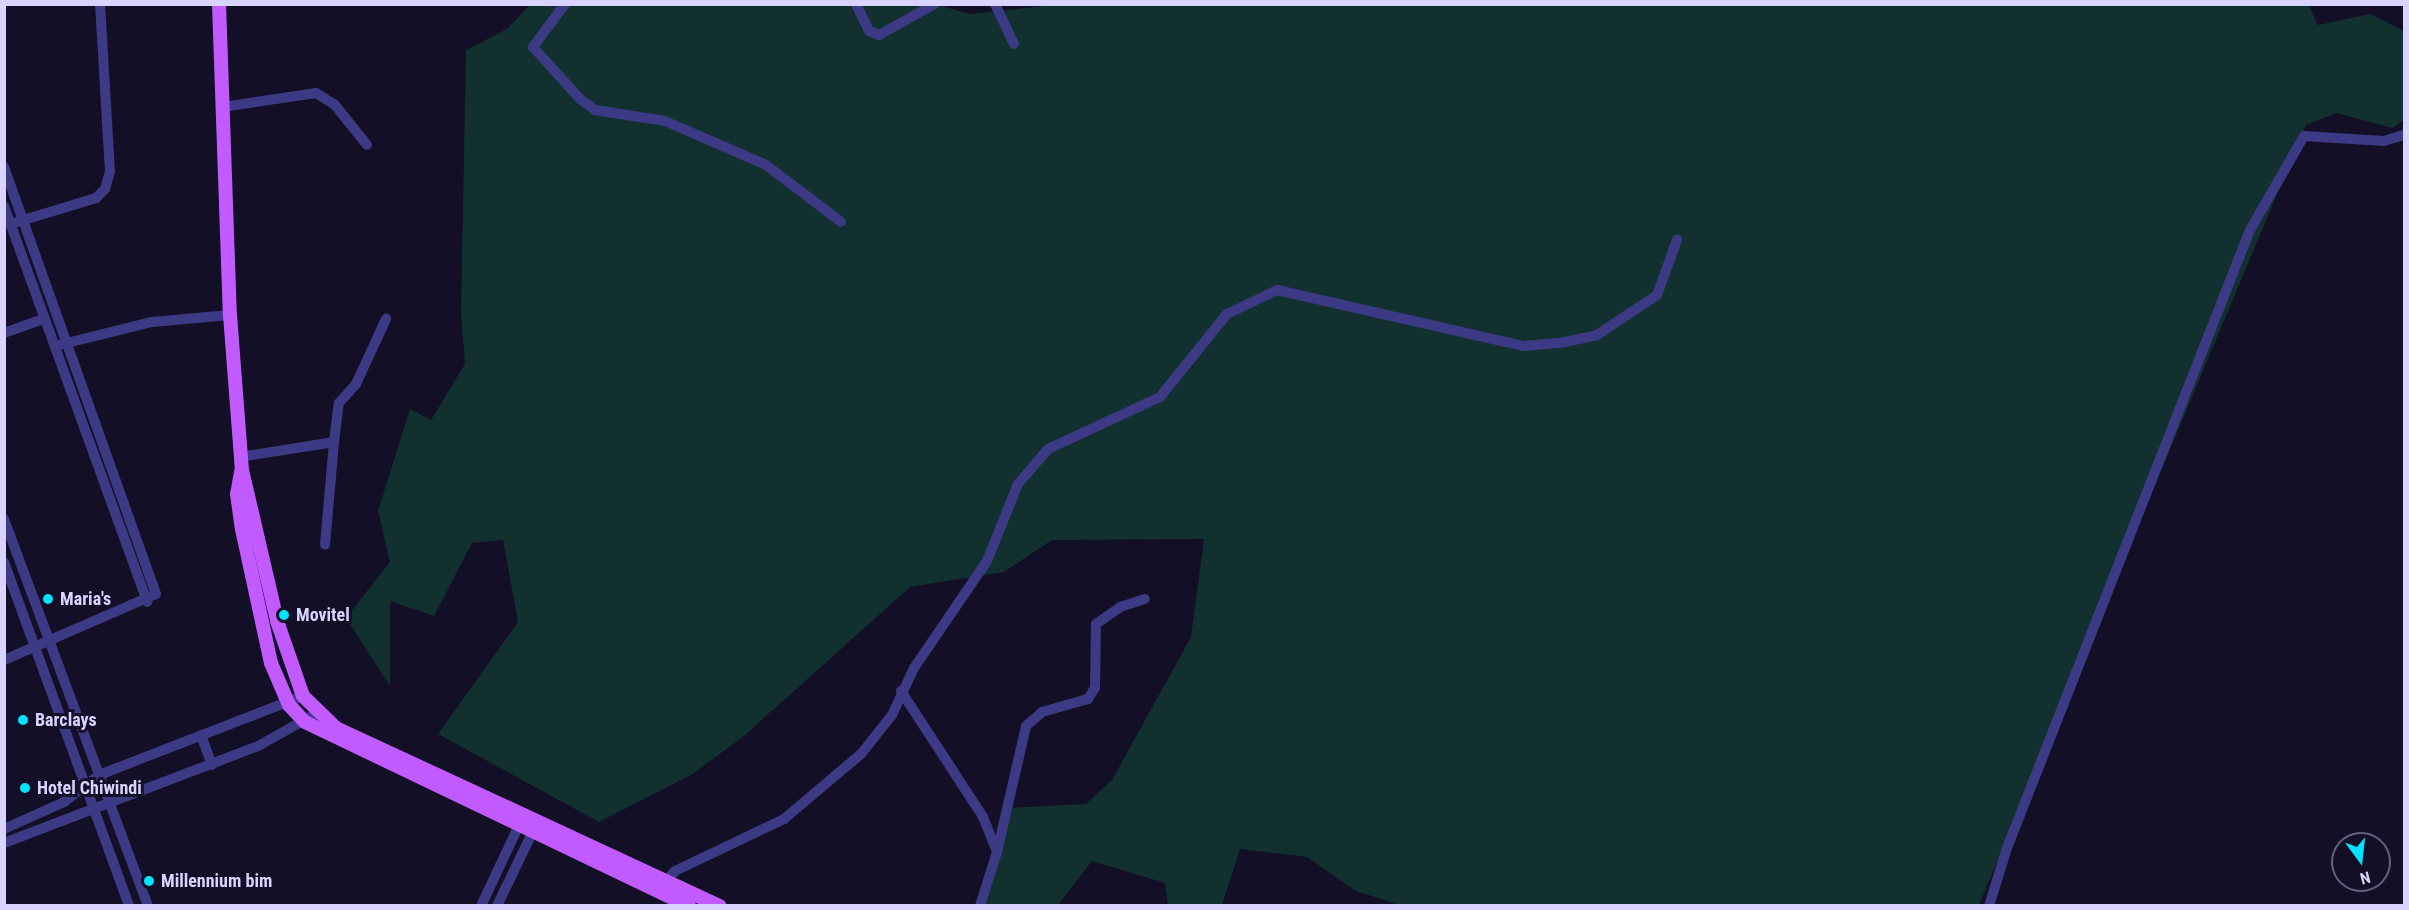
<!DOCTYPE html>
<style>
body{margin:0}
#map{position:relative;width:2409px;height:910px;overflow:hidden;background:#130f26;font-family:"Roboto Condensed",sans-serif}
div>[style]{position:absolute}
.green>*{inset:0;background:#12302f}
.minor>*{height:10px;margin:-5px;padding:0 5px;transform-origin:5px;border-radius:5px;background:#3d3a85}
.major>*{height:14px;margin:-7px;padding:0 7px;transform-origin:7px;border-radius:7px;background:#c25bff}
.dots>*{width:16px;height:16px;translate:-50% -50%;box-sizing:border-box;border:3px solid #130f26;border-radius:50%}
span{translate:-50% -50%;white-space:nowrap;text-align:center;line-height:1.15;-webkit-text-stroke:6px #130f26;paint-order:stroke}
.poi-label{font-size:18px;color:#d9d4ff;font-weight:700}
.left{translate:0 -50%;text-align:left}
.frame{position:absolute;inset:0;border:6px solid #d9d4ff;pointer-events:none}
.north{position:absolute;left:2331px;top:832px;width:60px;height:60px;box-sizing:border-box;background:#130f26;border:2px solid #625e7d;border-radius:50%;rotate:165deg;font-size:16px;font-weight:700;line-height:24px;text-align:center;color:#d9d4ff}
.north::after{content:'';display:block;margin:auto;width:21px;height:27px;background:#00e5ff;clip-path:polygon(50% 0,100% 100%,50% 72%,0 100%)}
</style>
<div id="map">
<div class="green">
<div style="clip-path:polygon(935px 4px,969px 14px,1065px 4px,2308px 4px,2318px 25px,2370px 14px,2404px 31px,2404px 120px,2392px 128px,2336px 113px,2306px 125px,1979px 905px,1400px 905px,1356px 891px,1307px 857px,1240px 849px,1222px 905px,1168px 905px,1165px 883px,1092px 861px,1058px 905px,979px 905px,1006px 808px,1086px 804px,1112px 780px,1191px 637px,1204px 539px,1052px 540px,1004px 572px,910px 587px,744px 736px,691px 775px,599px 822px,438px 734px,518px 622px,503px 540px,472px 543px,434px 616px,390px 601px,390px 686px,346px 618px,390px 562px,378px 511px,410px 409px,431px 420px,465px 364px,461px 313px,466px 50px,507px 29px,530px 5px)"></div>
</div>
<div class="minor">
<div style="left:565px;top:4px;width:54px;rotate:126.7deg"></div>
<div style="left:533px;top:47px;width:70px;rotate:47.9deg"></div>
<div style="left:580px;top:99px;width:19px;rotate:36deg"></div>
<div style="left:595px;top:110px;width:71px;rotate:8.9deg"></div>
<div style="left:665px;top:121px;width:110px;rotate:23.5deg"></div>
<div style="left:766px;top:165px;width:94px;rotate:37.2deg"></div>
<div style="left:856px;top:4px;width:30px;rotate:64deg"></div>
<div style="left:869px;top:31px;width:11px;rotate:22deg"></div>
<div style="left:879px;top:35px;width:64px;rotate:-29deg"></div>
<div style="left:995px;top:4px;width:44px;rotate:64.6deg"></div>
<div style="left:223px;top:107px;width:94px;rotate:-8.6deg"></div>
<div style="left:316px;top:93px;width:22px;rotate:32deg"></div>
<div style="left:335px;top:105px;width:51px;rotate:51.3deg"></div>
<div style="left:4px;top:167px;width:453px;rotate:70.4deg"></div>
<div style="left:156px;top:594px;width:166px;rotate:156.5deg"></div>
<div style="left:4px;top:206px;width:421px;rotate:70.1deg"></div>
<div style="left:17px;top:222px;width:83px;rotate:-16.9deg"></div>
<div style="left:96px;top:198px;width:13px;rotate:-45deg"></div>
<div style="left:105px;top:189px;width:18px;rotate:-74deg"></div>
<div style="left:110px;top:172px;width:168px;rotate:-93.4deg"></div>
<div style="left:4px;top:333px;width:41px;rotate:-19.7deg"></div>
<div style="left:59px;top:345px;width:96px;rotate:-13.9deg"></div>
<div style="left:152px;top:322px;width:78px;rotate:-5.1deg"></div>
<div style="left:334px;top:442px;width:39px;rotate:-83deg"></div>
<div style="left:339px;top:403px;width:25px;rotate:-48deg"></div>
<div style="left:356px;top:384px;width:72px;rotate:-65.2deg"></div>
<div style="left:240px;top:457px;width:95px;rotate:-9.1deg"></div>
<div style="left:334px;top:442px;width:103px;rotate:95deg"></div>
<div style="left:4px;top:519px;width:413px;rotate:69.6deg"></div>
<div style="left:4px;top:562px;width:366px;rotate:70deg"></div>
<div style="left:901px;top:691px;width:150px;rotate:56.9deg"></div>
<div style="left:983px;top:817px;width:38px;rotate:68deg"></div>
<div style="left:997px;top:852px;width:57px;rotate:107.5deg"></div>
<div style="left:201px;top:735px;width:32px;rotate:70deg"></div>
<div style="left:4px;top:829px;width:66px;rotate:-24.2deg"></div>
<div style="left:64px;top:802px;width:44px;rotate:-37.6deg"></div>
<div style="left:99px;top:775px;width:219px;rotate:-21.2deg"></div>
<div style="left:4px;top:843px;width:274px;rotate:-20.9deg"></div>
<div style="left:260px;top:745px;width:65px;rotate:-29.3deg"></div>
<div style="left:997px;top:852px;width:129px;rotate:-77deg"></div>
<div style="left:1026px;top:726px;width:21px;rotate:-41deg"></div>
<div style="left:1042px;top:712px;width:48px;rotate:-15.8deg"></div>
<div style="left:1088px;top:699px;width:13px;rotate:-58deg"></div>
<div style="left:1095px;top:688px;width:64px;rotate:-89.1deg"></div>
<div style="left:1096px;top:624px;width:29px;rotate:-35deg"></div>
<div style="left:1120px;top:607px;width:26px;rotate:-18deg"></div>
<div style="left:662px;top:885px;width:19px;rotate:-47deg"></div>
<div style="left:675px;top:871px;width:121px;rotate:-25.5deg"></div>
<div style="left:784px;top:819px;width:101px;rotate:-40.2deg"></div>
<div style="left:861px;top:754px;width:50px;rotate:-51.5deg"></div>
<div style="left:892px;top:715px;width:52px;rotate:-64.9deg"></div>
<div style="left:914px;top:668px;width:130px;rotate:-55.7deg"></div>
<div style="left:987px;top:561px;width:83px;rotate:-68.1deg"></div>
<div style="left:1018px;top:484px;width:46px;rotate:-49.4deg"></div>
<div style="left:1048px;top:449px;width:123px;rotate:-24.9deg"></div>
<div style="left:1160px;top:397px;width:107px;rotate:-51.1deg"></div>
<div style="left:1227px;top:314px;width:55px;rotate:-25.6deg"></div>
<div style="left:1277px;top:290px;width:252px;rotate:12.8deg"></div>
<div style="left:1523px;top:346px;width:37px;rotate:-5deg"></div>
<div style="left:1560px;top:343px;width:38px;rotate:-12deg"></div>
<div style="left:1597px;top:335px;width:72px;rotate:-33.7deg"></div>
<div style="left:1657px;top:295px;width:59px;rotate:-70deg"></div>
<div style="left:481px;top:906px;width:96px;rotate:-64.8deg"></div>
<div style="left:497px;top:906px;width:90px;rotate:-64.3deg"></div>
<div style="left:1989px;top:906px;width:61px;rotate:-72.8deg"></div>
<div style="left:2007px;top:848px;width:664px;rotate:-68.54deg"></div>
<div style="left:2250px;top:230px;width:108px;rotate:-60.1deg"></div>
<div style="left:2304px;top:136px;width:80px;rotate:3.6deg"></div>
<div style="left:2384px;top:141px;width:21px;rotate:-17deg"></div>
</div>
<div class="major">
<div style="left:219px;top:4px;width:311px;rotate:88deg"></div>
<div style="left:230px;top:315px;width:155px;rotate:85.6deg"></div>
<div style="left:242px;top:470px;width:155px;rotate:76.9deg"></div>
<div style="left:277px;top:621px;width:79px;rotate:70.9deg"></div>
<div style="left:303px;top:696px;width:46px;rotate:44.1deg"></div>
<div style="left:336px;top:728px;width:423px;rotate:24.9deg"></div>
<div style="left:241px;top:472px;width:22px;rotate:100deg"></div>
<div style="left:237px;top:494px;width:35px;rotate:82deg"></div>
<div style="left:242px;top:529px;width:137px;rotate:77.8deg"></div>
<div style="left:271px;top:663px;width:46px;rotate:66.8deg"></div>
<div style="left:289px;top:705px;width:23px;rotate:47deg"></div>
<div style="left:305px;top:722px;width:426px;rotate:25.6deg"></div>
</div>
<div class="dots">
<div style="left:48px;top:599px;background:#00e5ff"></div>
<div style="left:284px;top:615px;background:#00e5ff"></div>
<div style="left:23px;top:720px;background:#00e5ff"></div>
<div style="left:25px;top:788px;background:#00e5ff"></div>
<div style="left:149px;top:881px;background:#00e5ff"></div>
</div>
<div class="poi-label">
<span class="left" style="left:60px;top:599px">Maria's</span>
<span class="left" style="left:296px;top:615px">Movitel</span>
<span class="left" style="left:35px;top:720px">Barclays</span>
<span class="left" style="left:37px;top:788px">Hotel Chiwindi</span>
<span class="left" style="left:161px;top:881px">Millennium bim</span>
</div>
<div class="frame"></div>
<div class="north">N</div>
</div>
